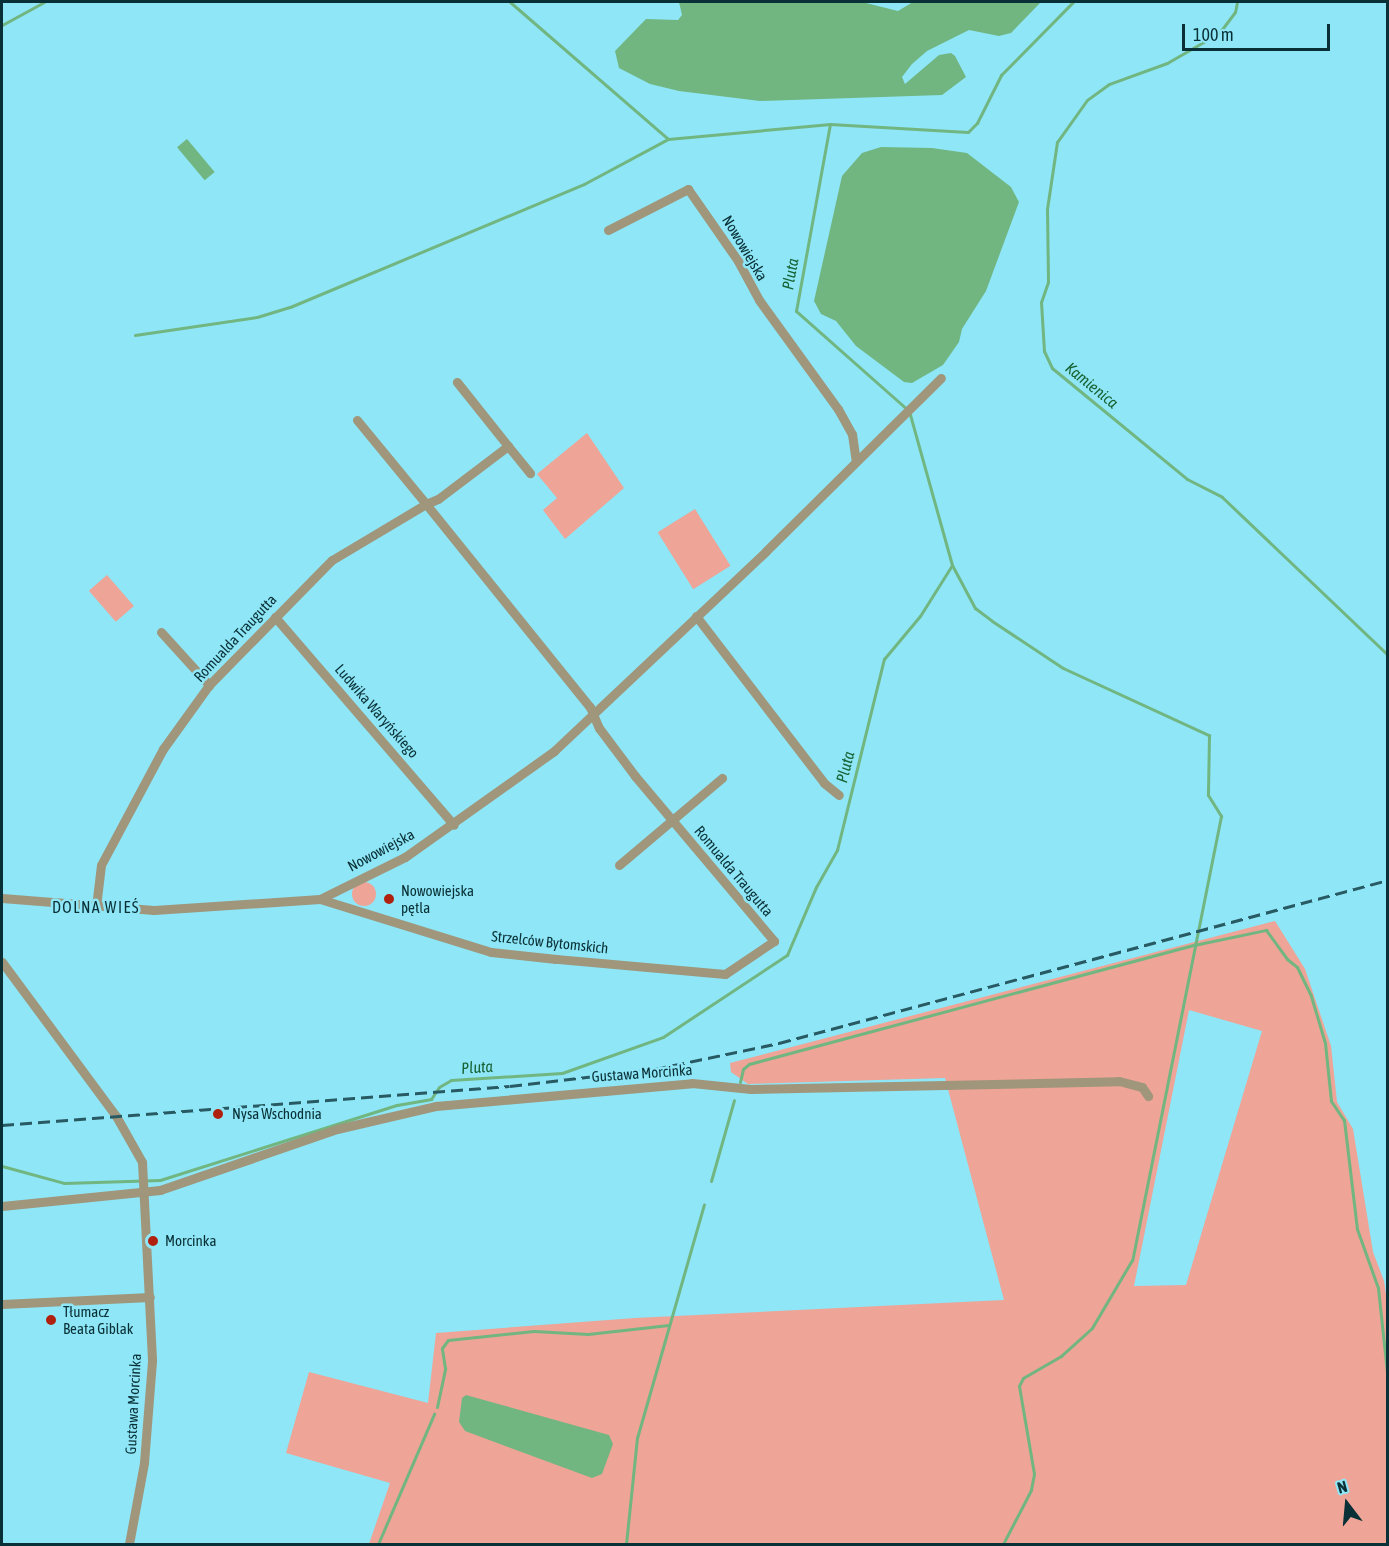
<!DOCTYPE html>
<meta charset="utf-8">
<style>
body{margin:0}
#map{position:relative;width:1389px;height:1546px;overflow:hidden;background:#8fe6f6;font-family:"Asap Condensed",sans-serif}
div>[style]{position:absolute}
.green>*{inset:0;background:#eea496;transform-origin:0 0}
.round{border-radius:50%}
.water>*{inset:0;background:#71b681;transform-origin:0 0}
.stream>*{height:3px;margin:-1.5px;padding:0 1.5px;transform-origin:1.5px;border-radius:1.5px;background:#71b681}
.street>*{height:9px;margin:-4.5px;padding:0 4.5px;transform-origin:4.5px;border-radius:4.5px;background:#9f967b}
.rail>*{height:3px;margin-top:-1.5px;transform-origin:0;background:repeating-linear-gradient(90deg,#285a63 0 12px,transparent 0 18px)}
.dots>*{width:16px;height:16px;translate:-50% -50%;box-sizing:border-box;border:3px solid #8fe6f6;border-radius:50%}
span{translate:-50% -50%;white-space:nowrap;text-align:center;line-height:1.15;-webkit-text-stroke:5px #8fe6f6;paint-order:stroke}
.street-label{font-size:15px;color:#093036}
.poi-label{font-size:15px;color:#093036}
.left{translate:0 -50%;text-align:left}
.water-label{font-size:16px;color:#186333;font-style:italic}
.neighbourhood-label{font-size:16px;color:#093036;letter-spacing:1.5px}
.frame{position:absolute;inset:0;border:3px solid #093036;pointer-events:none}
.north{position:absolute;left:1317px;top:1474px;width:60px;height:60px;-webkit-text-stroke:4px #8fe6f6;paint-order:stroke;rotate:344deg;font-size:16px;font-weight:700;line-height:24px;text-align:center;color:#093036}
.north::after{content:'';display:block;margin:auto;width:21px;height:27px;background:#093036;clip-path:polygon(50% 0,100% 100%,50% 72%,0 100%)}
.scale{position:absolute;left:1182px;top:24px;width:148px;height:27px;box-sizing:border-box;border:3px solid #093036;border-top:0;padding-left:8px;font-size:18px;line-height:21px;white-space:nowrap;color:#093036;-webkit-text-stroke:4px #8fe6f6;paint-order:stroke}
</style>
<div id="map">
<div class="green">
<div style="clip-path:polygon(587px 433px,624px 488px,565px 539px,543px 510px,557px 498px,537px 474px)"></div>
<div style="left:695px;top:509px;width:67px;height:44px;rotate:58deg"></div>
<div style="left:107px;top:575px;width:41px;height:24px;rotate:49deg"></div>
<div class="round" style="left:352px;top:882px;width:24px;height:24px"></div>
<div style="clip-path:polygon(evenodd,1275px 921px,1305px 969px,1331px 1046px,1337px 1102px,1353px 1129px,1373px 1252px,1384px 1281px,1387px 1301px,1387px 1544px,369px 1544px,390px 1483px,286px 1453px,309px 1372px,428px 1403px,436px 1333px,635px 1318px,1004px 1300px,945px 1078px,748px 1084px,731px 1072px,730px 1063px,1275px 921px,1189px 1010px,1262px 1031px,1186px 1285px,1134px 1286px,1189px 1010px)"></div>
</div>
<div class="water">
<div style="clip-path:polygon(679px 2px,862px 2px,898px 11px,913px 2px,1041px 2px,1011px 33px,999px 36px,969px 30px,927px 51px,912px 64px,902px 77px,905px 84px,939px 55px,951px 53px,955px 56px,966px 77px,942px 95px,760px 101px,679px 91px,650px 84px,619px 68px,615px 51px,646px 19px,678px 20px,682px 15px)"></div>
<div style="left:187px;top:139px;width:43px;height:13px;rotate:50deg"></div>
<div style="clip-path:polygon(881px 147px,932px 148px,967px 153px,1011px 187px,1019px 202px,986px 291px,962px 329px,959px 342px,943px 365px,912px 383px,904px 382px,856px 346px,836px 321px,821px 314px,814px 301px,842px 176px,862px 153px)"></div>
<div style="clip-path:polygon(466px 1395px,609px 1435px,613px 1444px,602px 1474px,592px 1478px,465px 1431px,459px 1422px,462px 1398px)"></div>
</div>
<div class="stream">
<div style="left:510px;top:2px;width:209px;rotate:40.9deg"></div>
<div style="left:668px;top:139px;width:163px;rotate:-5.3deg"></div>
<div style="left:1237px;top:2px;width:10px;rotate:101deg"></div>
<div style="left:1235px;top:12px;width:26px;rotate:127deg"></div>
<div style="left:1219px;top:33px;width:60px;rotate:150deg"></div>
<div style="left:1167px;top:63px;width:62px;rotate:160.1deg"></div>
<div style="left:1109px;top:84px;width:27px;rotate:144deg"></div>
<div style="left:1087px;top:100px;width:52px;rotate:125.5deg"></div>
<div style="left:1057px;top:142px;width:68px;rotate:98.5deg"></div>
<div style="left:1047px;top:209px;width:73px;rotate:89.2deg"></div>
<div style="left:1048px;top:282px;width:21px;rotate:109deg"></div>
<div style="left:1041px;top:302px;width:49px;rotate:86.5deg"></div>
<div style="left:1044px;top:351px;width:19px;rotate:65deg"></div>
<div style="left:1052px;top:368px;width:175px;rotate:39.4deg"></div>
<div style="left:1187px;top:479px;width:39px;rotate:27deg"></div>
<div style="left:1222px;top:497px;width:229px;rotate:43.6deg"></div>
<div style="left:2px;top:25px;width:48px;rotate:-28.7deg"></div>
<div style="left:135px;top:335px;width:123px;rotate:-8.4deg"></div>
<div style="left:257px;top:317px;width:34px;rotate:-17deg"></div>
<div style="left:290px;top:307px;width:319px;rotate:-22.7deg"></div>
<div style="left:584px;top:184px;width:95px;rotate:-28.2deg"></div>
<div style="left:952px;top:565px;width:49px;rotate:61.9deg"></div>
<div style="left:975px;top:608px;width:21px;rotate:37deg"></div>
<div style="left:992px;top:621px;width:85px;rotate:33.5deg"></div>
<div style="left:1063px;top:668px;width:161px;rotate:24.7deg"></div>
<div style="left:1209px;top:735px;width:60px;rotate:91deg"></div>
<div style="left:1208px;top:795px;width:25px;rotate:58deg"></div>
<div style="left:1221px;top:816px;width:453px;rotate:101.3deg"></div>
<div style="left:1132px;top:1260px;width:79px;rotate:120.5deg"></div>
<div style="left:1092px;top:1328px;width:42px;rotate:137.9deg"></div>
<div style="left:1061px;top:1356px;width:44px;rotate:149.9deg"></div>
<div style="left:1023px;top:1378px;width:9px;rotate:117deg"></div>
<div style="left:1019px;top:1386px;width:89px;rotate:80.3deg"></div>
<div style="left:1034px;top:1474px;width:16px;rotate:101deg"></div>
<div style="left:1031px;top:1490px;width:61px;rotate:117.4deg"></div>
<div style="left:740px;top:1082px;width:13px;rotate:-77deg"></div>
<div style="left:743px;top:1069px;width:8px;rotate:-40deg"></div>
<div style="left:749px;top:1064px;width:461px;rotate:-15deg"></div>
<div style="left:1194px;top:945px;width:74px;rotate:-11.8deg"></div>
<div style="left:1266px;top:930px;width:36px;rotate:54deg"></div>
<div style="left:1287px;top:959px;width:13px;rotate:39deg"></div>
<div style="left:1297px;top:967px;width:32px;rotate:64deg"></div>
<div style="left:1311px;top:996px;width:49px;rotate:73.4deg"></div>
<div style="left:1325px;top:1043px;width:58px;rotate:84.1deg"></div>
<div style="left:1331px;top:1101px;width:23px;rotate:56deg"></div>
<div style="left:1344px;top:1120px;width:110px;rotate:83.2deg"></div>
<div style="left:1357px;top:1229px;width:63px;rotate:70.4deg"></div>
<div style="left:1378px;top:1288px;width:94px;rotate:83.9deg"></div>
<div style="left:2px;top:1166px;width:64px;rotate:15.3deg"></div>
<div style="left:64px;top:1183px;width:96px;rotate:-1.8deg"></div>
<div style="left:160px;top:1180px;width:249px;rotate:-17.6deg"></div>
<div style="left:397px;top:1105px;width:35px;rotate:-10deg"></div>
<div style="left:431px;top:1099px;width:14px;rotate:-56deg"></div>
<div style="left:439px;top:1087px;width:14px;rotate:-30deg"></div>
<div style="left:451px;top:1080px;width:111px;rotate:-3.6deg"></div>
<div style="left:562px;top:1073px;width:107px;rotate:-19.6deg"></div>
<div style="left:663px;top:1037px;width:149px;rotate:-33.5deg"></div>
<div style="left:787px;top:955px;width:74px;rotate:-66.9deg"></div>
<div style="left:816px;top:887px;width:43px;rotate:-60.4deg"></div>
<div style="left:837px;top:850px;width:197px;rotate:-76.2deg"></div>
<div style="left:884px;top:659px;width:56px;rotate:-50.1deg"></div>
<div style="left:920px;top:616px;width:60px;rotate:-57.9deg"></div>
<div style="left:952px;top:565px;width:160px;rotate:-105.6deg"></div>
<div style="left:909px;top:411px;width:151px;rotate:-138.5deg"></div>
<div style="left:796px;top:311px;width:190px;rotate:-79.7deg"></div>
<div style="left:830px;top:124px;width:138px;rotate:3.3deg"></div>
<div style="left:968px;top:132px;width:13px;rotate:-45deg"></div>
<div style="left:977px;top:123px;width:54px;rotate:-63.4deg"></div>
<div style="left:1001px;top:75px;width:103px;rotate:-45.4deg"></div>
<div style="left:711px;top:1181px;width:84px;rotate:-74.1deg"></div>
<div style="left:437px;top:1407px;width:40px;rotate:-78deg"></div>
<div style="left:445px;top:1368px;width:20px;rotate:-99deg"></div>
<div style="left:442px;top:1348px;width:10px;rotate:-53deg"></div>
<div style="left:448px;top:1340px;width:86px;rotate:-6deg"></div>
<div style="left:534px;top:1331px;width:54px;rotate:3.2deg"></div>
<div style="left:588px;top:1334px;width:81px;rotate:-6.4deg"></div>
<div style="left:378px;top:1544px;width:142px;rotate:-66.7deg"></div>
<div style="left:626px;top:1544px;width:107px;rotate:-84.1deg"></div>
<div style="left:637px;top:1438px;width:243px;rotate:-74deg"></div>
</div>
<div class="street">
<div style="left:608px;top:230px;width:90px;rotate:-27.1deg"></div>
<div style="left:688px;top:189px;width:88px;rotate:55.2deg"></div>
<div style="left:738px;top:261px;width:44px;rotate:61.7deg"></div>
<div style="left:759px;top:300px;width:135px;rotate:54.1deg"></div>
<div style="left:838px;top:409px;width:29px;rotate:61deg"></div>
<div style="left:852px;top:434px;width:27px;rotate:82deg"></div>
<div style="left:357px;top:420px;width:109px;rotate:50.6deg"></div>
<div style="left:426px;top:504px;width:13px;rotate:-23deg"></div>
<div style="left:438px;top:499px;width:88px;rotate:-37.1deg"></div>
<div style="left:508px;top:446px;width:82px;rotate:-128.6deg"></div>
<div style="left:508px;top:446px;width:35px;rotate:51deg"></div>
<div style="left:696px;top:616px;width:210px;rotate:52.5deg"></div>
<div style="left:824px;top:783px;width:19px;rotate:39deg"></div>
<div style="left:275px;top:617px;width:274px;rotate:49.3deg"></div>
<div style="left:161px;top:632px;width:72px;rotate:47.8deg"></div>
<div style="left:619px;top:865px;width:135px;rotate:-40.2deg"></div>
<div style="left:2px;top:898px;width:152px;rotate:4.5deg"></div>
<div style="left:154px;top:910px;width:166px;rotate:-3.8deg"></div>
<div style="left:320px;top:899px;width:95px;rotate:-26.3deg"></div>
<div style="left:405px;top:857px;width:183px;rotate:-35.4deg"></div>
<div style="left:554px;top:751px;width:291px;rotate:-43.3deg"></div>
<div style="left:766px;top:551px;width:246px;rotate:-44.7deg"></div>
<div style="left:96px;top:907px;width:42px;rotate:-83.2deg"></div>
<div style="left:101px;top:865px;width:132px;rotate:-61.9deg"></div>
<div style="left:163px;top:749px;width:79px;rotate:-54.3deg"></div>
<div style="left:209px;top:685px;width:175px;rotate:-45.5deg"></div>
<div style="left:332px;top:560px;width:109px;rotate:-30.8deg"></div>
<div style="left:426px;top:504px;width:261px;rotate:51.1deg"></div>
<div style="left:590px;top:707px;width:23px;rotate:67deg"></div>
<div style="left:599px;top:728px;width:60px;rotate:53.1deg"></div>
<div style="left:635px;top:776px;width:216px;rotate:49.9deg"></div>
<div style="left:774px;top:941px;width:59px;rotate:146deg"></div>
<div style="left:725px;top:974px;width:170px;rotate:-174.9deg"></div>
<div style="left:556px;top:959px;width:65px;rotate:-173.9deg"></div>
<div style="left:491px;top:952px;width:179px;rotate:-162.8deg"></div>
<div style="left:2px;top:962px;width:192px;rotate:53.5deg"></div>
<div style="left:116px;top:1116px;width:53px;rotate:60.5deg"></div>
<div style="left:142px;top:1162px;width:199px;rotate:87.1deg"></div>
<div style="left:152px;top:1361px;width:102px;rotate:94.5deg"></div>
<div style="left:144px;top:1463px;width:82px;rotate:100.5deg"></div>
<div style="left:2px;top:1206px;width:159px;rotate:-5.8deg"></div>
<div style="left:160px;top:1190px;width:187px;rotate:-19deg"></div>
<div style="left:337px;top:1129px;width:102px;rotate:-13.1deg"></div>
<div style="left:436px;top:1106px;width:257px;rotate:-5.1deg"></div>
<div style="left:692px;top:1083px;width:59px;rotate:5.8deg"></div>
<div style="left:751px;top:1089px;width:368px;rotate:-1.2deg"></div>
<div style="left:1119px;top:1081px;width:24px;rotate:15deg"></div>
<div style="left:1142px;top:1087px;width:11px;rotate:56deg"></div>
<div style="left:2px;top:1304px;width:148px;rotate:-2.7deg"></div>
</div>
<div class="rail">
<div style="left:2px;top:1125px;width:509px;rotate:-4.39deg"></div>
<div style="left:510px;top:1086px;width:146px;rotate:-6.7deg"></div>
<div style="left:655px;top:1069px;width:127px;rotate:-11.8deg"></div>
<div style="left:779px;top:1043px;width:630px;rotate:-14.98deg"></div>
</div>
<div class="dots">
<div style="left:389px;top:899px;background:#af200f"></div>
<div style="left:218px;top:1114px;background:#af200f"></div>
<div style="left:153px;top:1241px;background:#af200f"></div>
<div style="left:51px;top:1320px;background:#af200f"></div>
</div>
<div class="street-label">
<span style="left:745px;top:248px;rotate:59deg">Nowowiejska</span>
<span style="left:235px;top:638px;rotate:-47deg">Romualda Traugutta</span>
<span style="left:377px;top:711px;rotate:49deg">Ludwika Waryńskiego</span>
<span style="left:381px;top:850px;rotate:-28deg">Nowowiejska</span>
<span style="left:734px;top:871px;rotate:50deg">Romualda Traugutta</span>
<span style="left:550px;top:942px;rotate:6deg">Strzelców Bytomskich</span>
<span style="left:642px;top:1073px;rotate:-4deg">Gustawa Morcinka</span>
<span style="left:133px;top:1404px;rotate:-87deg">Gustawa Morcinka</span>
</div>
<div class="poi-label">
<span class="left" style="left:401px;top:899px">Nowowiejska<br>pętla</span>
<span class="left" style="left:232px;top:1114px">Nysa Wschodnia</span>
<span class="left" style="left:165px;top:1241px">Morcinka</span>
<span class="left" style="left:63px;top:1320px">Tłumacz<br>Beata Giblak</span>
</div>
<div class="water-label">
<span style="left:790px;top:274px;rotate:-80deg">Pluta</span>
<span style="left:1092px;top:385px;rotate:39deg">Kamienica</span>
<span style="left:845px;top:767px;rotate:-76deg">Pluta</span>
<span style="left:477px;top:1067px;rotate:-4deg">Pluta</span>
</div>
<div class="neighbourhood-label">
<span style="left:96px;top:907px">DOLNA WIEŚ</span>
</div>
<div class="frame"></div>
<div class="north">N</div>
<div class="scale">100 m</div>
</div>
